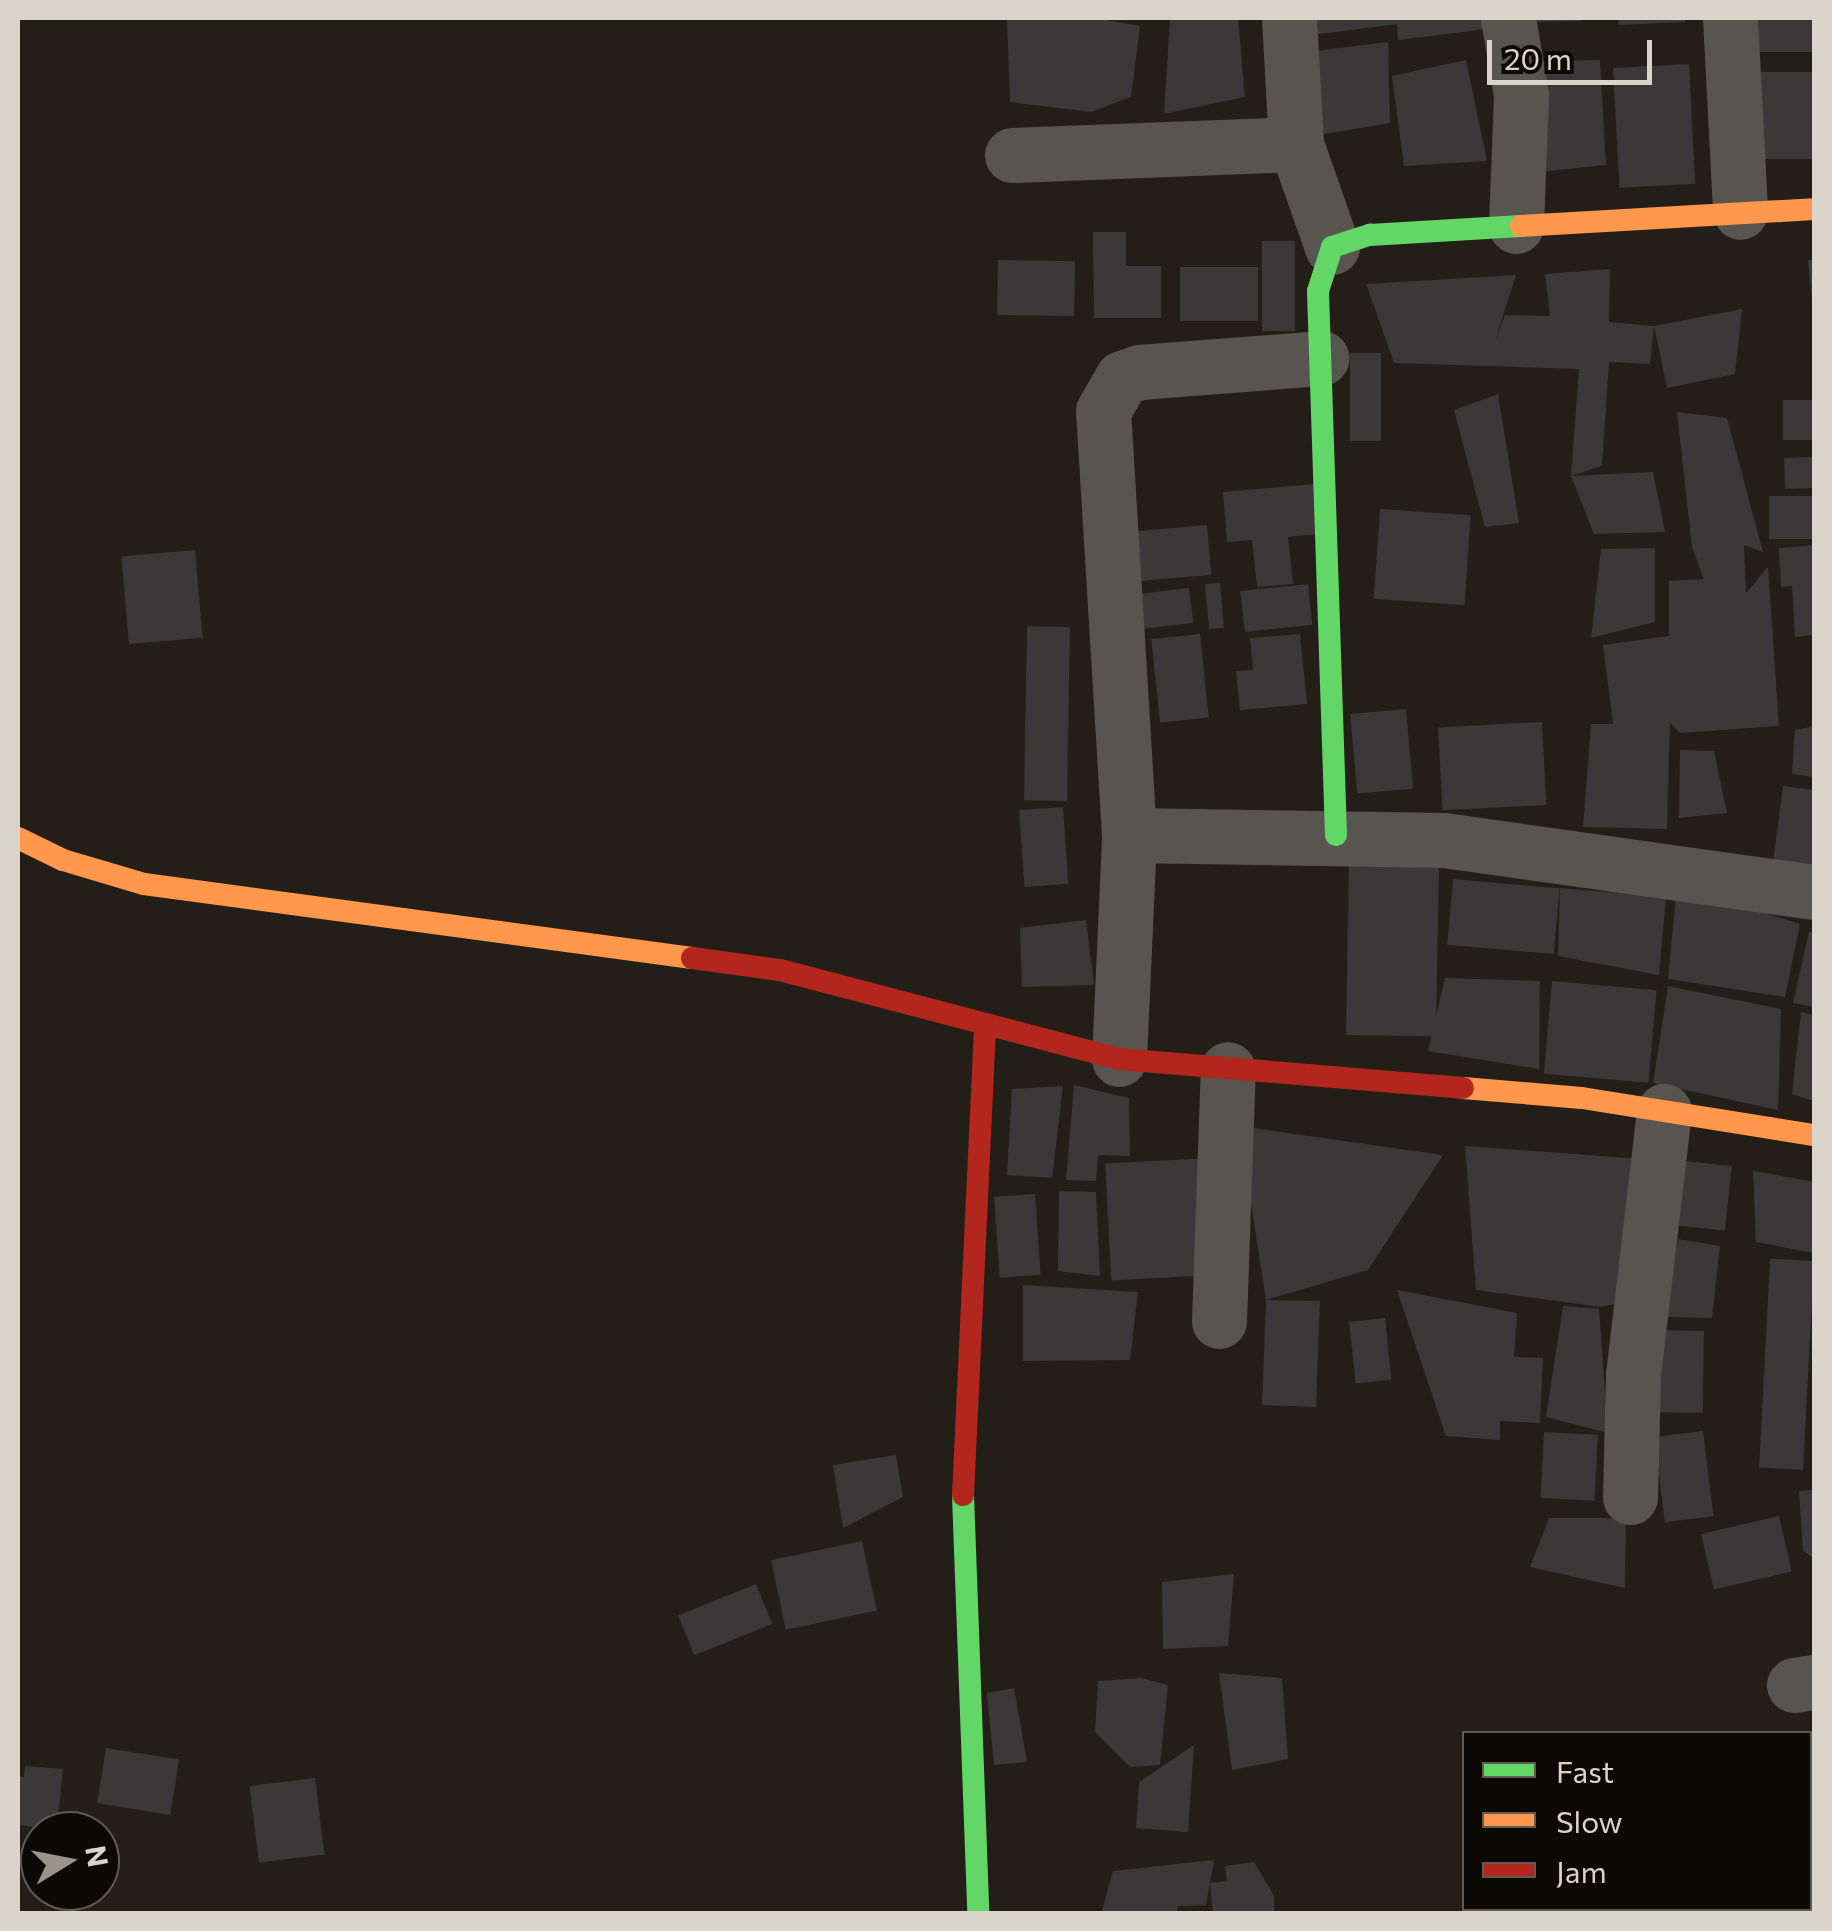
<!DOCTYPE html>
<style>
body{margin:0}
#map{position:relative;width:1832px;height:1931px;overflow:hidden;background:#231e17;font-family:Commissioner,sans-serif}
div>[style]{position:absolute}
.building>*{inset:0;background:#3b383a;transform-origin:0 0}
.street>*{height:55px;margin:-27.5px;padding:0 27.5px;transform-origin:27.5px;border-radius:27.5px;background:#58544f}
.fast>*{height:22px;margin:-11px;padding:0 11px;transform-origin:11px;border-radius:11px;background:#63d668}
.slow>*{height:22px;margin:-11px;padding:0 11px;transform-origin:11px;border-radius:11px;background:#ff974d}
.jam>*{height:22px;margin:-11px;padding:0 11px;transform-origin:11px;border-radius:11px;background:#b3261e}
span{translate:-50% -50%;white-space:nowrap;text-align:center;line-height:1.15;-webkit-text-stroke:8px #0d0905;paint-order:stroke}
.frame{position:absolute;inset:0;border:20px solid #dad4cb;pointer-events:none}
.legend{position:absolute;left:1462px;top:1731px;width:350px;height:180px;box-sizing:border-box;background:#0d0905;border:2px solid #5f5a54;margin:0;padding:12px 18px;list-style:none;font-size:30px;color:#dad4cb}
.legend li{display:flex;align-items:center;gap:20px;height:50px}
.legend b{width:50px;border:2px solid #5f5a54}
.north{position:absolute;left:20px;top:1811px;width:100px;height:100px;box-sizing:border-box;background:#0d0905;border:2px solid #5f5a54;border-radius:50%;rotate:80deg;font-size:28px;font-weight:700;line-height:40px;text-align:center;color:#dad4cb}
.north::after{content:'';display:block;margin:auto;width:35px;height:45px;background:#9a948c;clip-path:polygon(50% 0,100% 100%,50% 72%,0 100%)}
.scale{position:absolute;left:1487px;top:40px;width:165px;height:45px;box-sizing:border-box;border:5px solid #dad4cb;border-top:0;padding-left:12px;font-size:30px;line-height:35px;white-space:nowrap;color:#dad4cb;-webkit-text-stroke:8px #0d0905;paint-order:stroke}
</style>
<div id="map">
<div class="building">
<div style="clip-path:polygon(1007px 18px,1095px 18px,1140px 26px,1131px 97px,1091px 112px,1010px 102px)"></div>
<div style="clip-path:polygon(1170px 18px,1238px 18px,1245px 97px,1164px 114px)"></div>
<div style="clip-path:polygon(1309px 18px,1500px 18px,1502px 27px,1398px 40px,1397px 24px,1312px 35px)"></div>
<div style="clip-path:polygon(1536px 18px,1581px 18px,1581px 21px,1537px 22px)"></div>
<div style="clip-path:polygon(1619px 18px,1685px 18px,1685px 22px,1618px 25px)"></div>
<div style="left:1740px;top:18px;width:74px;height:34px"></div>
<div style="clip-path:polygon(1388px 42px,1390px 123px,1306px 137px,1298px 53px)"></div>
<div style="clip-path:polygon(1466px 60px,1487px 161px,1404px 166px,1392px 76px)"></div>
<div style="clip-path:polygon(1600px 60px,1606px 165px,1540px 172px,1541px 61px)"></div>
<div style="left:1689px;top:64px;width:120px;height:76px;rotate:87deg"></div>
<div style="left:1814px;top:72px;width:87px;height:57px;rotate:90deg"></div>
<div style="clip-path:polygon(1093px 232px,1126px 232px,1126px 266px,1161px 266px,1161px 318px,1094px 318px)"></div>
<div style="left:1295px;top:241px;width:90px;height:33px;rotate:90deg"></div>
<div style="left:998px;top:260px;width:77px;height:55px;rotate:1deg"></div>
<div style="clip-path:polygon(1808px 260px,1814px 260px,1814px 300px,1812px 300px)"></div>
<div style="left:1258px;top:267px;width:54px;height:78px;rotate:90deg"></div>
<div style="clip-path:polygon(1610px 269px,1609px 322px,1654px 326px,1742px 309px,1735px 374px,1667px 388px,1654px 326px,1650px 364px,1609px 362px,1602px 466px,1571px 476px,1579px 369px,1394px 363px,1366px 284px,1516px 275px,1495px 341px,1505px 315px,1550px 316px,1545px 274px)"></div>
<div style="left:1350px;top:353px;width:31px;height:88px"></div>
<div style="clip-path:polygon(1498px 394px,1519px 523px,1485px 527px,1454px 410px)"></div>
<div style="left:1814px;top:400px;width:40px;height:31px;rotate:90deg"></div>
<div style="clip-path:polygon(1677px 412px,1727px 418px,1763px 552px,1744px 545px,1746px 593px,1768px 567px,1779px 726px,1680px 733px,1670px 723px,1667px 829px,1583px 827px,1591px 724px,1613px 724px,1603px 645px,1669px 636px,1669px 581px,1704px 579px,1692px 547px)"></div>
<div style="left:1813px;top:457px;width:31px;height:29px;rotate:88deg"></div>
<div style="clip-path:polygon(1653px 472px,1665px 532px,1594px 534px,1571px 476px)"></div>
<div style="clip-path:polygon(1315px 484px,1320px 534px,1288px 537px,1293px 584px,1257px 587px,1252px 540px,1227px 542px,1223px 492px)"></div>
<div style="left:1814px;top:496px;width:43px;height:45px;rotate:90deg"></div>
<div style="left:1380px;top:509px;width:91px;height:90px;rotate:4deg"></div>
<div style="left:1207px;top:525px;width:50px;height:74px;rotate:85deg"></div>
<div style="clip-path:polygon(1814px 545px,1814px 635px,1795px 637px,1792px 586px,1781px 587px,1779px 548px)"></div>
<div style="clip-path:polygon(1655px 548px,1655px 622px,1591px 638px,1601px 549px)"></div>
<div style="left:195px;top:550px;width:88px;height:74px;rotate:85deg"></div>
<div style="left:1220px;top:583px;width:45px;height:15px;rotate:85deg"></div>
<div style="left:1308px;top:584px;width:41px;height:68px;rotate:84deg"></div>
<div style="left:1189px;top:588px;width:35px;height:56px;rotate:83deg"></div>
<div style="left:1070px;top:627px;width:174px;height:43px;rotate:91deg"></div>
<div style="left:1200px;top:634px;width:84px;height:49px;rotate:84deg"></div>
<div style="clip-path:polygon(1300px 634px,1307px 704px,1240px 710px,1236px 671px,1253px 670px,1250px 638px)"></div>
<div style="left:1406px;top:709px;width:80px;height:56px;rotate:85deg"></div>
<div style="left:1542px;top:722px;width:83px;height:104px;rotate:87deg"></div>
<div style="clip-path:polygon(1814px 726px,1814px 777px,1792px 774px,1795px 730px)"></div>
<div style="clip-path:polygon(1680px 750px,1714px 751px,1727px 813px,1679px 818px)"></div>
<div style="clip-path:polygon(1783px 786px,1813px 790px,1814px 875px,1772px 870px)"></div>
<div style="left:1063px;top:807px;width:77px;height:44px;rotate:86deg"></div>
<div style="left:1349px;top:860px;width:90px;height:175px;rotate:1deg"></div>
<div style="left:1453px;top:879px;width:107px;height:66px;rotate:5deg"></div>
<div style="clip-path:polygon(1677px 885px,1800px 924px,1785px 997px,1668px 979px)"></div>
<div style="clip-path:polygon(1560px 888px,1666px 897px,1659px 975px,1558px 956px)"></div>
<div style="clip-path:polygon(1086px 920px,1094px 985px,1022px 987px,1020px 928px)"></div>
<div style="clip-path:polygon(1809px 932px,1814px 933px,1814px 1007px,1793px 1003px)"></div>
<div style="clip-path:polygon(1445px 978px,1540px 981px,1539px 1069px,1428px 1051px)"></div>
<div style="left:1552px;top:981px;width:105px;height:93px;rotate:5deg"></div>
<div style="clip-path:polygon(1668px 986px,1781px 1009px,1778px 1110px,1653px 1083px)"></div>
<div style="clip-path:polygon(1801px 1012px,1814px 1015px,1814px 1101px,1792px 1094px)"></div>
<div style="clip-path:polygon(1074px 1085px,1129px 1098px,1130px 1156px,1098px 1155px,1096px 1181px,1066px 1180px)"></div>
<div style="clip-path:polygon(1063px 1086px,1052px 1178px,1007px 1175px,1012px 1089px)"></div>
<div style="clip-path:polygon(1239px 1126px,1443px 1155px,1368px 1270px,1266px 1300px,1320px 1301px,1316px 1407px,1262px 1405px,1266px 1300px)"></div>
<div style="clip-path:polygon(1465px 1146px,1641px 1159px,1637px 1299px,1601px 1307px,1476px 1290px)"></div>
<div style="left:1211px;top:1158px;width:117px;height:106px;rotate:87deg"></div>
<div style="left:1685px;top:1161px;width:47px;height:65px;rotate:6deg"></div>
<div style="clip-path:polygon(1753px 1171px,1814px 1182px,1814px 1253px,1756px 1242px)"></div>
<div style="clip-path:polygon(1059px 1191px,1096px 1192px,1100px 1276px,1058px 1271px)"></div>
<div style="left:1035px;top:1194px;width:81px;height:41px;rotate:86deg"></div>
<div style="clip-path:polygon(1678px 1239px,1720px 1246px,1712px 1318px,1663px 1317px)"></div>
<div style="left:1814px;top:1261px;width:209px;height:44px;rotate:93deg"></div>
<div style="clip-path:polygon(1023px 1285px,1138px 1292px,1130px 1360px,1023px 1361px)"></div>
<div style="clip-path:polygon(1397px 1290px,1517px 1313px,1514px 1357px,1543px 1358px,1540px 1423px,1500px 1421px,1500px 1440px,1446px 1436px)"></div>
<div style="clip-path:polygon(1563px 1306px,1599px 1309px,1608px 1433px,1546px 1417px)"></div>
<div style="left:1385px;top:1318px;width:62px;height:36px;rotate:84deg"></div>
<div style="left:1653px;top:1330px;width:51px;height:82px;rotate:1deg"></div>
<div style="left:1703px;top:1431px;width:86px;height:49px;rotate:83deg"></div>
<div style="left:1544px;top:1432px;width:54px;height:66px;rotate:3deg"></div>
<div style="clip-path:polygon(896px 1455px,903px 1497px,843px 1528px,833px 1465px)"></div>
<div style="clip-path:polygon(1814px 1490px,1814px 1558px,1803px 1551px,1799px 1491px)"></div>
<div style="left:1779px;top:1516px;width:57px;height:80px;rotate:77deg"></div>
<div style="clip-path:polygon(1549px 1518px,1626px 1518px,1625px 1588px,1530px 1567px)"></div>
<div style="left:862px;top:1541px;width:71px;height:93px;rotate:78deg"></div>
<div style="clip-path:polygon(1234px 1574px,1228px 1646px,1163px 1649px,1162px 1582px)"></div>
<div style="left:756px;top:1584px;width:43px;height:84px;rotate:68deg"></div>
<div style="clip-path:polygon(1219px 1673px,1282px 1678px,1288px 1759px,1232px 1770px)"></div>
<div style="clip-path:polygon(1141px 1678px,1168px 1685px,1160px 1765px,1130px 1767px,1095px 1732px,1098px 1681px)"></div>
<div style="clip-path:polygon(1014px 1688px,1027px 1762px,994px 1765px,987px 1693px)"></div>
<div style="clip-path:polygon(1194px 1745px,1188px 1832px,1136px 1828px,1139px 1782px)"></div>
<div style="left:106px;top:1748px;width:74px;height:56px;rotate:9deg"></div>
<div style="clip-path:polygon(25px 1766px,63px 1769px,57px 1829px,18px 1825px,18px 1776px,24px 1777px)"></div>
<div style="left:315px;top:1778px;width:77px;height:66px;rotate:83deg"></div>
<div style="clip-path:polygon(1214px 1860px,1206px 1905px,1178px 1906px,1177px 1914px,1101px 1914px,1113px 1871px)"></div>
<div style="clip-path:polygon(1254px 1862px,1274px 1896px,1274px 1914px,1213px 1914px,1210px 1883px,1227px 1881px,1225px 1866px)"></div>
</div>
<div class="street">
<div style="left:1289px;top:18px;width:126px;rotate:86.8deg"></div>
<div style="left:1296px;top:144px;width:109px;rotate:70.7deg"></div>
<div style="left:1508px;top:18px;width:78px;rotate:80.4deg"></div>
<div style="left:1521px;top:95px;width:131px;rotate:92.2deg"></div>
<div style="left:1730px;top:18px;width:194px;rotate:87deg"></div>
<div style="left:1012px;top:155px;width:284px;rotate:-2.2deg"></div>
<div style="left:1129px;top:835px;width:425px;rotate:-93.5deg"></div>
<div style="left:1103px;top:411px;width:38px;rotate:-60deg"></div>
<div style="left:1122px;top:378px;width:18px;rotate:-19deg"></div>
<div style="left:1139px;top:372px;width:183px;rotate:-4.4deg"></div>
<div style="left:1119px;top:1059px;width:224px;rotate:-87.4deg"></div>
<div style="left:1129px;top:835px;width:315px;rotate:0.9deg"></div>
<div style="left:1444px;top:840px;width:374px;rotate:8deg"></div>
<div style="left:1219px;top:1321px;width:252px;rotate:-88deg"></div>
<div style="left:1630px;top:1497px;width:122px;rotate:-88.6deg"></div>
<div style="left:1633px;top:1375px;width:266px;rotate:-83.3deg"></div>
<div style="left:1794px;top:1685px;width:20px;rotate:-9deg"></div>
</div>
<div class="fast">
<div style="left:1336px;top:835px;width:544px;rotate:-91.9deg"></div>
<div style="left:1318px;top:291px;width:46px;rotate:-72.3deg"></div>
<div style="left:1332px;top:247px;width:40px;rotate:-18deg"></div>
<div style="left:1370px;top:235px;width:151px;rotate:-3.4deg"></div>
<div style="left:963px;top:1495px;width:419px;rotate:87.9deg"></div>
</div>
<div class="slow">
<div style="left:1521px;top:226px;width:293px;rotate:-3.3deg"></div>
<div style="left:18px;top:838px;width:50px;rotate:26.1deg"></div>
<div style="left:63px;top:860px;width:84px;rotate:16.5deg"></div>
<div style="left:144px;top:884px;width:553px;rotate:7.69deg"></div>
<div style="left:1463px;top:1088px;width:119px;rotate:4.8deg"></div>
<div style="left:1582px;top:1098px;width:235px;rotate:9.1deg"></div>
</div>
<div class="jam">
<div style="left:692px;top:958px;width:89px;rotate:7.8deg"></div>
<div style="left:780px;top:970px;width:350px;rotate:14.7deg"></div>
<div style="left:1119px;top:1059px;width:345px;rotate:4.8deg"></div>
<div style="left:963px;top:1495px;width:471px;rotate:-87.3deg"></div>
</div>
<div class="frame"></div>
<ul class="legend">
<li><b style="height:12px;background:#63d668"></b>Fast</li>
<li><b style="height:12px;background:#ff974d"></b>Slow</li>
<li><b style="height:12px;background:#b3261e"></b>Jam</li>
</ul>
<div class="north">N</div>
<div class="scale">20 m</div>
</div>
